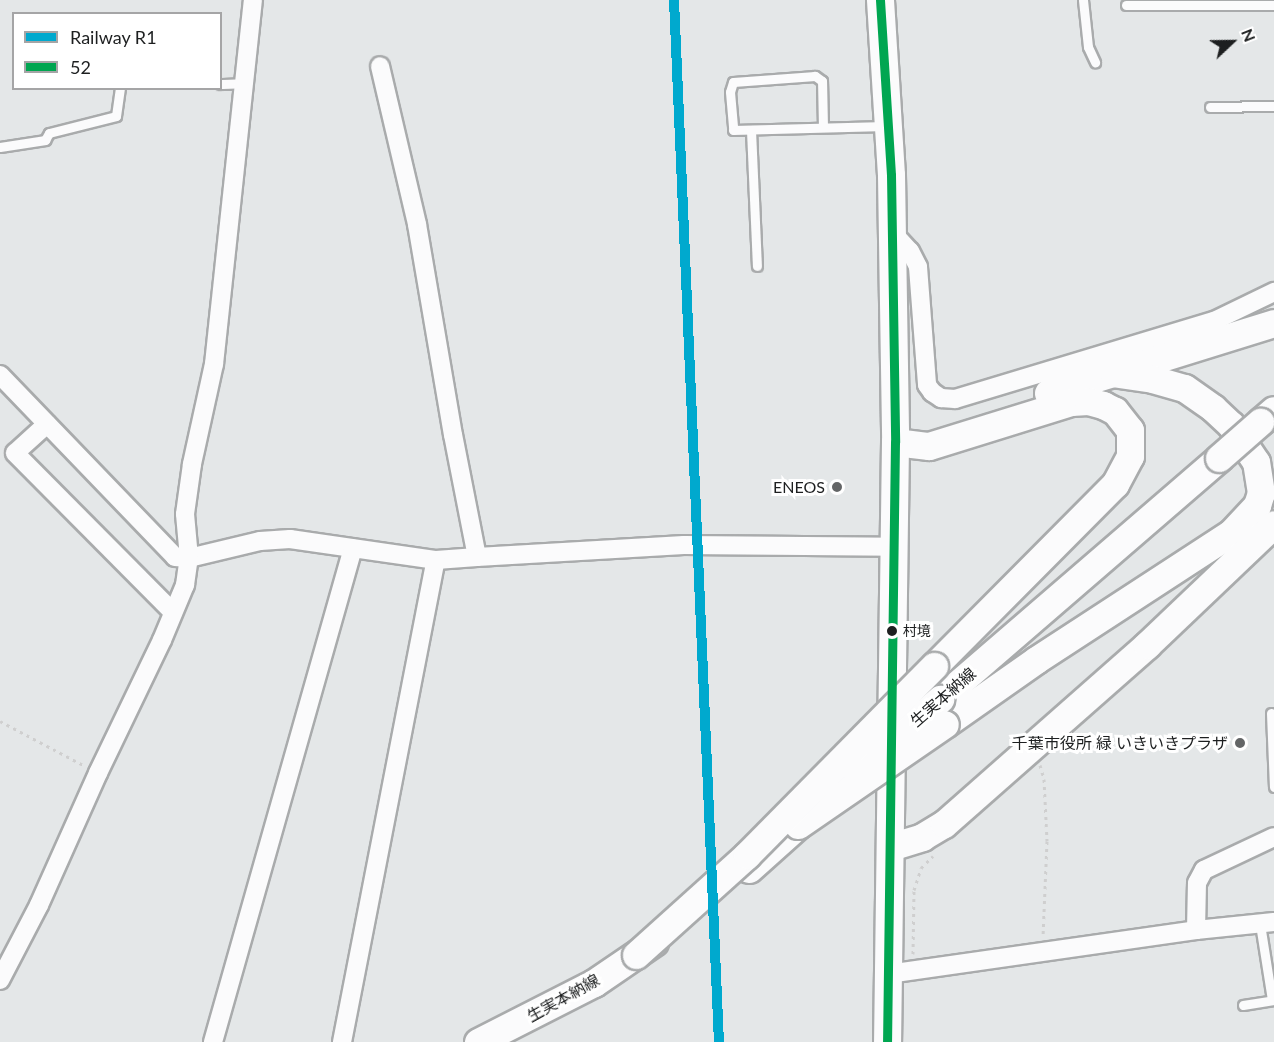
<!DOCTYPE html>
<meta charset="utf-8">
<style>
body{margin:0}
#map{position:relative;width:1274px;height:1042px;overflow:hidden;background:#e4e7e8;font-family:Lato,"Noto Sans JP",sans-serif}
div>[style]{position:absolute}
.path>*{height:3px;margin-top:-1.5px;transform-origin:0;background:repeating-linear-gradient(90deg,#cfcfcf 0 3px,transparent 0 7.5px)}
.roads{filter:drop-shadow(2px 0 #a9abac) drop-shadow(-2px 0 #a9abac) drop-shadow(0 2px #a9abac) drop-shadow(0 -2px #a9abac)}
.service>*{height:9px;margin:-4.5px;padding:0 4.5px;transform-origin:4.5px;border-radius:4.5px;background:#fbfbfc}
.minor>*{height:18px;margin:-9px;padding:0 9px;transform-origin:9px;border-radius:9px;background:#fbfbfc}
.primary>*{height:27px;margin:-13.5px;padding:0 13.5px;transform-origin:13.5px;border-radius:13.5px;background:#fbfbfc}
.bridges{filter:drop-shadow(2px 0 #a9abac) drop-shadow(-2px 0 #a9abac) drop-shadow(0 2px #a9abac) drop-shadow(0 -2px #a9abac)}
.primary-bridge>*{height:27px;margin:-13.5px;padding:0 13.5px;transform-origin:13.5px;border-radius:13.5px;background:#fbfbfc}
.bus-1>*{height:9px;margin:-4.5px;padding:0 4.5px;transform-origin:4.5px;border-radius:4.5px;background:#00a651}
.rail-1>*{height:10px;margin:-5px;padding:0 5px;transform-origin:5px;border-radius:5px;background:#00a9ce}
.dots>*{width:16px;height:16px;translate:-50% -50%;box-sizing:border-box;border:3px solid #fff;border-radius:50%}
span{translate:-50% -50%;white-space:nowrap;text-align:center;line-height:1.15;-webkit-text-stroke:6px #fff;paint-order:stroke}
.bus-label{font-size:14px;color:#1d1f20}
.left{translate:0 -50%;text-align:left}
.poi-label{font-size:16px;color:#1d1f20}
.right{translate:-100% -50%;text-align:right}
.street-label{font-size:16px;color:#1d1f20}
.legend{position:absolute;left:12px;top:12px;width:210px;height:78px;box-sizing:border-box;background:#fff;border:2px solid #a5a5a6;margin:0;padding:8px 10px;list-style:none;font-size:18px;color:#1d1f20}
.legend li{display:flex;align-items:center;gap:12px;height:30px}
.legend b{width:30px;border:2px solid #a5a5a6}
.north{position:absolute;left:1202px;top:12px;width:60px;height:60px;-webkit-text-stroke:4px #fff;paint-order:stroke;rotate:68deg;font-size:16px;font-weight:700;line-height:24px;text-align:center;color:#1d1f20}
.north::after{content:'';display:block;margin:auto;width:21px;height:27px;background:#1d1f20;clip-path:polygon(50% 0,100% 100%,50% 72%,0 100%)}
</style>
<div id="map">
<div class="path">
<div style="left:0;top:721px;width:94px;rotate:27.9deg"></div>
<div style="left:1040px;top:765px;width:15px;rotate:74deg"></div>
<div style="left:1044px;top:779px;width:62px;rotate:87.2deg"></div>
<div style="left:1047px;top:841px;width:94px;rotate:92.4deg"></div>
<div style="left:913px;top:954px;width:64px;rotate:-89.1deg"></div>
<div style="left:914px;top:890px;width:23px;rotate:-72deg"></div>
<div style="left:921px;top:868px;width:17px;rotate:-45deg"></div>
</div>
<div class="roads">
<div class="service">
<div style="left:1083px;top:0;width:47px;rotate:83.9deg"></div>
<div style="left:1088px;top:47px;width:17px;rotate:65deg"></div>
<div style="left:1126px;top:5px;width:148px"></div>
<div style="left:220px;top:84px;width:25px;rotate:-2deg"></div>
<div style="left:1210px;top:107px;width:64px;rotate:-0.9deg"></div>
<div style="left:823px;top:127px;width:46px;rotate:-91.2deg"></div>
<div style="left:822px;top:81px;width:9px;rotate:-144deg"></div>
<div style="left:815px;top:76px;width:82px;rotate:175.8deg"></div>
<div style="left:733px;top:82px;width:10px;rotate:107deg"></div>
<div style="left:730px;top:92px;width:38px;rotate:85deg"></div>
<div style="left:733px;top:130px;width:153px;rotate:-1.5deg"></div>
<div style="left:751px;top:130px;width:136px;rotate:87.5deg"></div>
<div style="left:0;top:147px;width:46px;rotate:-8.8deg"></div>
<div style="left:45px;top:140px;width:8px;rotate:-60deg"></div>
<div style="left:49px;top:133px;width:69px;rotate:-14.2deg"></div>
<div style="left:116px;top:116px;width:28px;rotate:-82deg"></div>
<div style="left:1271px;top:713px;width:74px;rotate:87.7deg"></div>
<div style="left:1260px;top:924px;width:77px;rotate:81deg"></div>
<div style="left:1243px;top:1005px;width:31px;rotate:-9deg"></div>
</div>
<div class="minor">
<div style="left:892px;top:232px;width:26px;rotate:47deg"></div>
<div style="left:910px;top:251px;width:18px;rotate:63deg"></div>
<div style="left:918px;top:267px;width:118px;rotate:85.6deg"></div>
<div style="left:927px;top:385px;width:9px;rotate:54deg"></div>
<div style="left:932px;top:392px;width:11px;rotate:34deg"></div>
<div style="left:941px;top:398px;width:14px;rotate:4deg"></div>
<div style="left:955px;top:399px;width:270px;rotate:-16.8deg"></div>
<div style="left:1214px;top:321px;width:67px;rotate:-25.8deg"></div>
<div style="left:0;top:375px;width:252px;rotate:46.1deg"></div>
<div style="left:175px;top:557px;width:14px;rotate:4deg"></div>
<div style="left:189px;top:558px;width:73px;rotate:-13.5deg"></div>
<div style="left:260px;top:541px;width:30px;rotate:-4deg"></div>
<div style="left:290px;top:539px;width:148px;rotate:8.2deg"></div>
<div style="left:436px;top:560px;width:41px;rotate:-4.2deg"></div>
<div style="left:477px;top:557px;width:124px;rotate:-101.1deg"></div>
<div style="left:453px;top:435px;width:214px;rotate:-99.7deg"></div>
<div style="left:417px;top:224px;width:162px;rotate:-103.2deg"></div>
<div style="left:47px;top:424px;width:43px;rotate:137.8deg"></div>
<div style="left:15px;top:453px;width:224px;rotate:45.2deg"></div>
<div style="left:477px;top:557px;width:207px;rotate:-3.3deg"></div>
<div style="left:684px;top:545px;width:210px;rotate:0.5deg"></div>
<div style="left:1196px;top:930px;width:47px;rotate:-88.8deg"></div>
<div style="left:1197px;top:883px;width:15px;rotate:-62deg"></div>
<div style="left:1204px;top:870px;width:77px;rotate:-25.2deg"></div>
<div style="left:888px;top:974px;width:311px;rotate:-8.1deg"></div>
<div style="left:1196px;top:930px;width:78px;rotate:-5.9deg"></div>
<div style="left:0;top:980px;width:85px;rotate:-62.5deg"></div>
<div style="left:39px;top:905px;width:145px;rotate:-65.9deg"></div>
<div style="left:98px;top:773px;width:148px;rotate:-64.3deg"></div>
<div style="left:162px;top:640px;width:60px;rotate:-67.3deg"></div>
<div style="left:185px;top:585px;width:27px;rotate:-82deg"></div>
<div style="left:189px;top:558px;width:44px;rotate:-95.2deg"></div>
<div style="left:185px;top:514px;width:50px;rotate:-82deg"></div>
<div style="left:192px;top:464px;width:102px;rotate:-77.6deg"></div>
<div style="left:214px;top:364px;width:366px;rotate:-83.9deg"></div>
<div style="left:213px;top:1042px;width:513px;rotate:-74.18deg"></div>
<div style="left:342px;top:1042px;width:491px;rotate:-79deg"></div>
</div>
<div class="primary">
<div style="left:880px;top:0;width:175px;rotate:86.4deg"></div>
<div style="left:891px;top:175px;width:267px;rotate:89.1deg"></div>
<div style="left:895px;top:442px;width:600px;rotate:90.76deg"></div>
<div style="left:1048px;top:393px;width:237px;rotate:-17.2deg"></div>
<div style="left:1260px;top:422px;width:18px;rotate:-41deg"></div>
<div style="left:895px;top:442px;width:34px;rotate:7deg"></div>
<div style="left:929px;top:446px;width:149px;rotate:-17.2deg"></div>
<div style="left:1071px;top:402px;width:17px;rotate:-3deg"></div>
<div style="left:1088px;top:401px;width:16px;rotate:15deg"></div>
<div style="left:1103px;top:405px;width:13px;rotate:27deg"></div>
<div style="left:1115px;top:411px;width:24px;rotate:52deg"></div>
<div style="left:1130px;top:430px;width:26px;rotate:90deg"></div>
<div style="left:1130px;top:456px;width:32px;rotate:118deg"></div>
<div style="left:1115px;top:484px;width:257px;rotate:134.8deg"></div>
<div style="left:940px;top:699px;width:369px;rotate:-40.8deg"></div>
<div style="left:945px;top:724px;width:111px;rotate:-35.1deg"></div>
<div style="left:1036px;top:660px;width:234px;rotate:-33.1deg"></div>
<div style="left:1232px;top:532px;width:37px;rotate:-47deg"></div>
<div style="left:1257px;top:505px;width:13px;rotate:-72deg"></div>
<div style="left:1261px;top:493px;width:31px;rotate:-99deg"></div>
<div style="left:1256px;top:462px;width:45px;rotate:-124deg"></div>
<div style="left:1231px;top:425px;width:25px;rotate:-137deg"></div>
<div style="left:1213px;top:408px;width:35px;rotate:-145deg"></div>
<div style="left:1184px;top:388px;width:32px;rotate:-164deg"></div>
<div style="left:1153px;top:379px;width:40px;rotate:-171.5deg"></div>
<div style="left:890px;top:847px;width:34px;rotate:-17deg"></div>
<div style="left:922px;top:837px;width:26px;rotate:-31deg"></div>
<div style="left:944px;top:824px;width:271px;rotate:-41.4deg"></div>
<div style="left:1147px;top:645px;width:175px;rotate:-43.6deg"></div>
<div style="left:749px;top:869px;width:66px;rotate:-41.9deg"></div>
<div style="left:478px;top:1042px;width:130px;rotate:-27deg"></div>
<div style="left:594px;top:983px;width:73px;rotate:-34.3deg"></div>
</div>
</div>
<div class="bridges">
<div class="primary-bridge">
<div style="left:1219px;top:458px;width:55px;rotate:-41.3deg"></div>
<div style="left:840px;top:786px;width:133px;rotate:-41deg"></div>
<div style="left:798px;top:825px;width:178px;rotate:-34.5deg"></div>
<div style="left:636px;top:955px;width:149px;rotate:-42deg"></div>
<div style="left:747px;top:855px;width:266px;rotate:-45.3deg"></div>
</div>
</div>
<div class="bus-1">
<div style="left:880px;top:0;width:175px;rotate:86.4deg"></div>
<div style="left:891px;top:175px;width:267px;rotate:89.1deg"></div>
<div style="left:895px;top:442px;width:600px;rotate:90.76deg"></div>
</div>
<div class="rail-1">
<div style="left:674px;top:0;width:1043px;rotate:87.53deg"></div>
</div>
<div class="dots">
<div style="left:837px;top:487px;background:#636566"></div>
<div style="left:892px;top:631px;background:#1d1f20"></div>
<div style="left:1240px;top:743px;background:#636566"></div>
</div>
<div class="bus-label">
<span class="left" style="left:903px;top:631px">村境</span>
</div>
<div class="poi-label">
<span class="right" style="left:825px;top:487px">ENEOS</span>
<span class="right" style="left:1228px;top:743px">千葉市役所 緑 いきいきプラザ</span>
</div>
<div class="street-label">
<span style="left:943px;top:697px;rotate:-41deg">生実本納線</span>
<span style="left:563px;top:998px;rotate:-29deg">生実本納線</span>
</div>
<ul class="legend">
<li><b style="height:8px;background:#00a9ce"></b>Railway R1</li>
<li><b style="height:8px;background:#00a651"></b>52</li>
</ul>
<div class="north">N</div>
</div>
